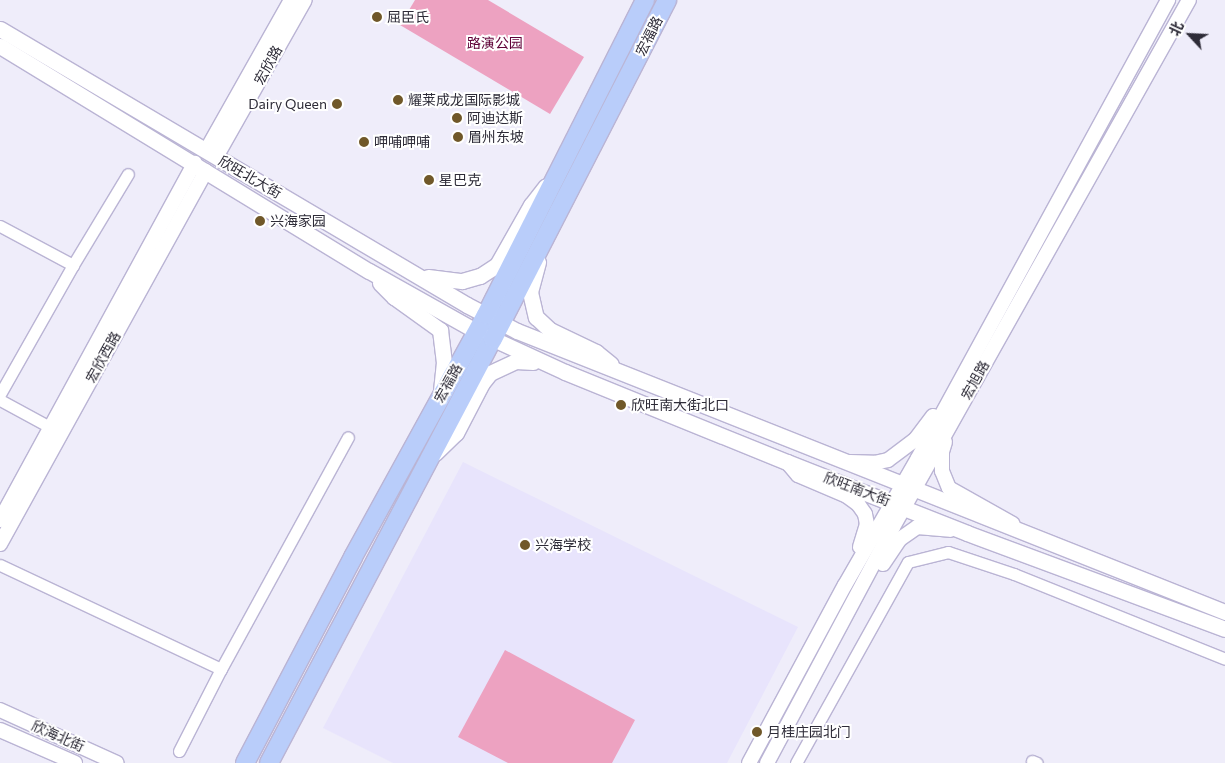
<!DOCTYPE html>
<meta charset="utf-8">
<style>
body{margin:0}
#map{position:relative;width:1225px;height:763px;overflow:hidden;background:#efedfa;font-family:Commissioner,"Noto Sans SC",sans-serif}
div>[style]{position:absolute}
.built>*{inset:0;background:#e8e4fc}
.green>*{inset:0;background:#eda2c1}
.roads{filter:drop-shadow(1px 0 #bab4d4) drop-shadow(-1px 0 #bab4d4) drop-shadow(0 1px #bab4d4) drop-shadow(0 -1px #bab4d4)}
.minor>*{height:11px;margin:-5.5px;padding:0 5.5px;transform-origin:5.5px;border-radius:5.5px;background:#fff}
.tertiary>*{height:14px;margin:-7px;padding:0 7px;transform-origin:7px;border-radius:7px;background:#fff}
.secondary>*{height:15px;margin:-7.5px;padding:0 7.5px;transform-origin:7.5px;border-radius:7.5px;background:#fff}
.primary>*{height:18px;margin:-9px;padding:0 9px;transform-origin:9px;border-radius:9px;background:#b9cdfa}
.dots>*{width:14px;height:14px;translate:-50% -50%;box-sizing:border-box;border:2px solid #fff;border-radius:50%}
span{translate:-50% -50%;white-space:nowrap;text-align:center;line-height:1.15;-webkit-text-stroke:4px #fff;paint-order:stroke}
.poi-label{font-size:14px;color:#2e2c38}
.left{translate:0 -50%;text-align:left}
.right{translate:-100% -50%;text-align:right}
.street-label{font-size:14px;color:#2e2c38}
.park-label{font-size:14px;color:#600339}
.north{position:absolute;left:1165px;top:10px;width:50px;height:50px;-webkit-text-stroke:4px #fff;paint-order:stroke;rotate:295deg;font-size:14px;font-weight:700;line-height:20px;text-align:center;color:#2e2c38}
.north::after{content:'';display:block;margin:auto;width:18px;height:22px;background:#2e2c38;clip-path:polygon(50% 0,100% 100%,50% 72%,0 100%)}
</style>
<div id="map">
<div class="built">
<div style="clip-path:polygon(463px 462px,798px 627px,727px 763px,393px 763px,323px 728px)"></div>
</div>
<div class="green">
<div style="clip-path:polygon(415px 0,488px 0,584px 57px,550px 114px,400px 25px)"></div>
<div style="clip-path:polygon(505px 650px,635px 720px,612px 763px,508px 763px,458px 737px)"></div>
</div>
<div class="roads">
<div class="minor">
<div style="left:0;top:226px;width:83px;rotate:28.1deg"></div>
<div style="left:0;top:394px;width:148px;rotate:-60.5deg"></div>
<div style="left:73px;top:265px;width:106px;rotate:-58.9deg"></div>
<div style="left:0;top:400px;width:65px;rotate:28.5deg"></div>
<div style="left:0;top:565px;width:244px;rotate:25.2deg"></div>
<div style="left:221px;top:669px;width:264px;rotate:-61.3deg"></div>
<div style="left:179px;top:751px;width:92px;rotate:-62.9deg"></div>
<div style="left:1032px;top:761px;width:5px;rotate:22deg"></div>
<div style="left:796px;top:763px;width:230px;rotate:-60.9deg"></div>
<div style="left:908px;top:562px;width:41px;rotate:-14deg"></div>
<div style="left:948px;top:552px;width:70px;rotate:18.4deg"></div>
<div style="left:1014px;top:574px;width:227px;rotate:21.9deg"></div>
</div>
<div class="tertiary">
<div style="left:206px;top:151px;width:173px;rotate:-60.6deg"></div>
<div style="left:216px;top:157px;width:180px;rotate:-60.5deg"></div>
<div style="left:945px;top:442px;width:10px;rotate:107deg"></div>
<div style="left:942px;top:452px;width:19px;rotate:90deg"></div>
<div style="left:942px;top:471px;width:18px;rotate:68deg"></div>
<div style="left:949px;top:488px;width:73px;rotate:29.4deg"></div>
<div style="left:787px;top:462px;width:17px;rotate:50deg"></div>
<div style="left:798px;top:475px;width:53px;rotate:23.2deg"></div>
<div style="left:847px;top:496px;width:14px;rotate:36deg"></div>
<div style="left:858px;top:504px;width:12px;rotate:55deg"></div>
<div style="left:865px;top:514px;width:10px;rotate:79deg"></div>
<div style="left:867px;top:524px;width:24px;rotate:107deg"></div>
<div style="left:850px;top:462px;width:24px;rotate:2deg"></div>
<div style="left:874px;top:463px;width:14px;rotate:-12deg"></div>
<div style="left:888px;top:460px;width:34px;rotate:-37deg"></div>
<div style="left:915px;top:440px;width:30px;rotate:-53deg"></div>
<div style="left:0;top:520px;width:407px;rotate:-61.4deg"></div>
<div style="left:0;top:544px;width:426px;rotate:-61.1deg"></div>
<div style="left:883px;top:564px;width:30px;rotate:-56deg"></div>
<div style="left:900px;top:539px;width:21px;rotate:-35deg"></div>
<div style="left:917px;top:527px;width:33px;rotate:5deg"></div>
<div style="left:0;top:710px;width:128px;rotate:24.4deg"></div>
<div style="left:0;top:730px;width:82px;rotate:23.7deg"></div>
<div style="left:749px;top:763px;width:202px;rotate:-61.7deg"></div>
<div style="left:845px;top:585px;width:146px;rotate:-60.1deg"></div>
<div style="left:918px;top:458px;width:522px;rotate:-61.37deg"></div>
<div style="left:767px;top:763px;width:268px;rotate:-61.9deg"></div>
<div style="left:893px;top:527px;width:604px;rotate:-60.68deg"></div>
</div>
<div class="secondary">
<div style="left:0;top:29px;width:542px;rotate:30.58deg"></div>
<div style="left:467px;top:305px;width:56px;rotate:27.5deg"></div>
<div style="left:517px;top:331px;width:762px;rotate:21.65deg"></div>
<div style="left:0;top:46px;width:432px;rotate:31.4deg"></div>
<div style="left:369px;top:271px;width:123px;rotate:29.3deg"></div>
<div style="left:476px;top:331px;width:98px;rotate:24.7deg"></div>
<div style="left:565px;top:372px;width:240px;rotate:22.1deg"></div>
<div style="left:787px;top:462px;width:193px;rotate:21.5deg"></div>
<div style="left:967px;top:533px;width:275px;rotate:20.4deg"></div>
<div style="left:538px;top:262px;width:31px;rotate:105deg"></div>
<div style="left:530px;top:292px;width:26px;rotate:77deg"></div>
<div style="left:536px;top:317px;width:19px;rotate:43deg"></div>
<div style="left:550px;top:330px;width:51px;rotate:25.6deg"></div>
<div style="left:596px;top:352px;width:19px;rotate:39deg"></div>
<div style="left:428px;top:277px;width:34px;rotate:7deg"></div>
<div style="left:462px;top:281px;width:19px;rotate:-16deg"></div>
<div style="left:480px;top:276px;width:20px;rotate:-33deg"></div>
<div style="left:497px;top:265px;width:69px;rotate:-60.5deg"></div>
<div style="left:531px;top:205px;width:24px;rotate:-52deg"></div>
<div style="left:380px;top:283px;width:20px;rotate:45deg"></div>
<div style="left:394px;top:297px;width:57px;rotate:35.7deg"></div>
<div style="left:440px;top:330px;width:32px;rotate:83deg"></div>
<div style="left:444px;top:362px;width:31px;rotate:96deg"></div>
<div style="left:435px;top:453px;width:29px;rotate:-44deg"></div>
<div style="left:456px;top:433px;width:56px;rotate:-62.5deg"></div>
<div style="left:482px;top:383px;width:13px;rotate:-51deg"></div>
<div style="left:490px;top:373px;width:29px;rotate:-25deg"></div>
<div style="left:516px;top:361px;width:17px;rotate:3deg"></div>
</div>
<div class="primary">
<div style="left:245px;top:763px;width:233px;rotate:-62.3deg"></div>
<div style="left:353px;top:557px;width:276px;rotate:-61.2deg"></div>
<div style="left:486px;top:315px;width:353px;rotate:-63.2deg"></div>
<div style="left:269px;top:763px;width:480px;rotate:-62.2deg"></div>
<div style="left:493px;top:339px;width:381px;rotate:-62.8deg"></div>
</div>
</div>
<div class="dots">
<div style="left:377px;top:17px;background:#705829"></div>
<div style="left:398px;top:100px;background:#705829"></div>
<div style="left:337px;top:104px;background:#705829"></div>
<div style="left:457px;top:118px;background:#705829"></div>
<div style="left:458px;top:137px;background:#705829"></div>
<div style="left:364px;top:142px;background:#705829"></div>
<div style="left:429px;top:180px;background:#705829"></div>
<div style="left:260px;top:221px;background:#705829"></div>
<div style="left:621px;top:405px;background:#705829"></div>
<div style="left:525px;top:545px;background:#705829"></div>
<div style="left:757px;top:732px;background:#705829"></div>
</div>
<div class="poi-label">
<span class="left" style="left:387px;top:17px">屈臣氏</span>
<span class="left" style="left:408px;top:100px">耀莱成龙国际影城</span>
<span class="right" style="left:327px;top:104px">Dairy Queen</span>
<span class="left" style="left:467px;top:118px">阿迪达斯</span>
<span class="left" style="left:468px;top:137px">眉州东坡</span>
<span class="left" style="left:374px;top:142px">呷哺呷哺</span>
<span class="left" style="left:439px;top:180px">星巴克</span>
<span class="left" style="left:270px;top:221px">兴海家园</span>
<span class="left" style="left:631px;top:405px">欣旺南大街北口</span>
<span class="left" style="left:535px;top:545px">兴海学校</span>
<span class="left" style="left:767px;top:732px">月桂庄园北门</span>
</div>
<div class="street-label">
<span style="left:649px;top:36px;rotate:-63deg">宏福路</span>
<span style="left:268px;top:65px;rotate:-61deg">宏欣路</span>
<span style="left:250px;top:177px;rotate:30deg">欣旺北大街</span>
<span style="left:103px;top:357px;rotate:-61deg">宏欣西路</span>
<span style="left:975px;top:380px;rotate:-61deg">宏旭路</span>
<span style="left:448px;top:383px;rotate:-61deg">宏福路</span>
<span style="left:857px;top:489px;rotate:21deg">欣旺南大街</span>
<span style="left:58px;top:736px;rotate:24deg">欣海北街</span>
</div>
<div class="park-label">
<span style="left:495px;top:43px">路演公园</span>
</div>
<div class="north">北</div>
</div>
